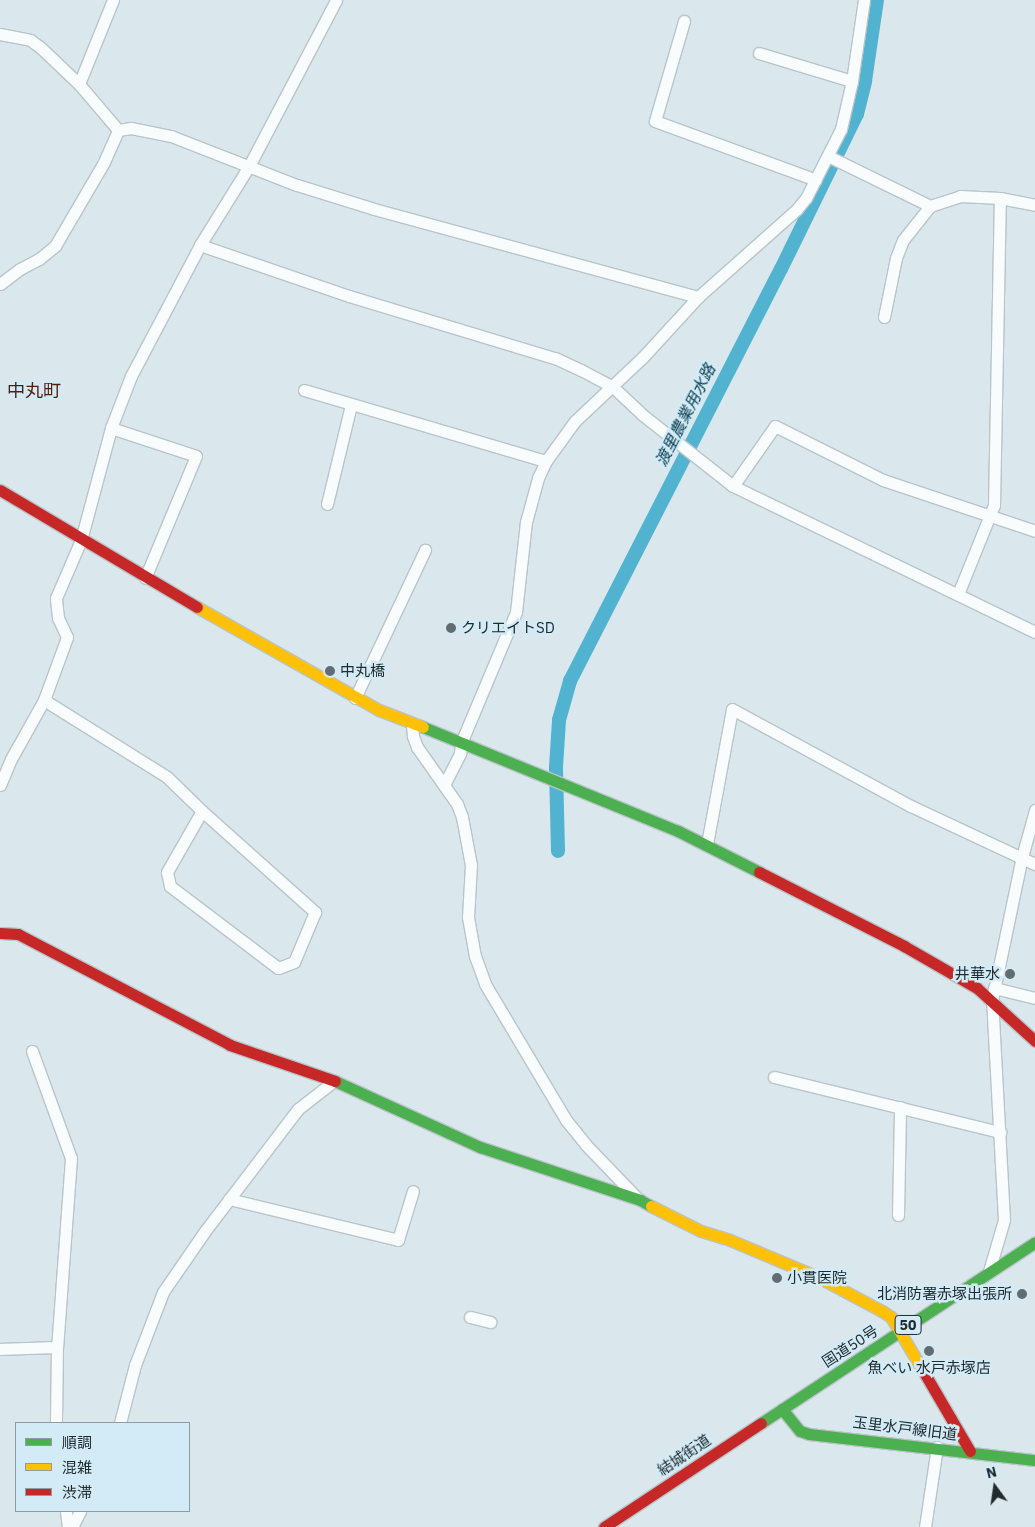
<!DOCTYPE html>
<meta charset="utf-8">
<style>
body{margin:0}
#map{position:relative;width:1035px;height:1527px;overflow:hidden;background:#dae8ee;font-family:"IBM Plex Sans","Noto Sans JP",sans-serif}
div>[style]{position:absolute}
.canal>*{height:14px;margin:-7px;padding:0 7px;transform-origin:7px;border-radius:7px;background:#52b3d1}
.roads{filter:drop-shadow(1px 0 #b9c4c9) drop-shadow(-1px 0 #b9c4c9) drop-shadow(0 1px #b9c4c9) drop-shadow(0 -1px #b9c4c9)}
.street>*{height:11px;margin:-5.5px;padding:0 5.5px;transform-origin:5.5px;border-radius:5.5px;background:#f9fcfc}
.fast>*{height:11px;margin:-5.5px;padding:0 5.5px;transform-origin:5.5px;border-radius:5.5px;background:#4caf50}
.slow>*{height:11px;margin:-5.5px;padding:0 5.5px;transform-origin:5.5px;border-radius:5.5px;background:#ffc107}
.jam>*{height:11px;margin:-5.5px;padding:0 5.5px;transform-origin:5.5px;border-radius:5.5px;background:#c62828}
.dots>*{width:14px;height:14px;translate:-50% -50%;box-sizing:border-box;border:2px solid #d2ebf6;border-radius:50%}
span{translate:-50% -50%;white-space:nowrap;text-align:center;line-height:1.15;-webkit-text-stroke:5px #d2ebf6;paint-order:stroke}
.shield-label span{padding:1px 4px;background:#d2ebf6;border:1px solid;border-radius:4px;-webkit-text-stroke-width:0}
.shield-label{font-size:14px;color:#212b2f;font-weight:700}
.poi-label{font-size:15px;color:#212b2f}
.left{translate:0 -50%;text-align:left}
.right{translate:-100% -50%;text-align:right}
.street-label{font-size:15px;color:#212b2f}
.water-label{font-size:16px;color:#0e4153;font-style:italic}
.quarter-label{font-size:18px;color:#501f09}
.legend{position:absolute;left:15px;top:1422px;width:175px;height:90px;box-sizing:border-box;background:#d2ebf6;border:1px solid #8b9ea6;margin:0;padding:6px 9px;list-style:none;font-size:15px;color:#212b2f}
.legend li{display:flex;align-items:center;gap:10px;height:25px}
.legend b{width:25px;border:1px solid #8b9ea6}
.north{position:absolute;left:970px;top:1462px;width:50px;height:50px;-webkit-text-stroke:4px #d2ebf6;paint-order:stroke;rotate:346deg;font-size:14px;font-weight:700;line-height:20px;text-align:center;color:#212b2f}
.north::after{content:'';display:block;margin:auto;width:18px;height:22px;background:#212b2f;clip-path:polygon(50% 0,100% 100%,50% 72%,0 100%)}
</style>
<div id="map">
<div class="canal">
<div style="left:558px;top:851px;width:84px;rotate:-91.4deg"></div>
<div style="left:556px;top:767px;width:47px;rotate:-86.3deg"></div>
<div style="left:559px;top:720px;width:41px;rotate:-74.2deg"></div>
<div style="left:570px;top:681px;width:463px;rotate:-62.9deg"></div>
<div style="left:781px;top:269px;width:173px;rotate:-63.9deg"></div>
<div style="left:857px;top:114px;width:34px;rotate:-76deg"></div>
<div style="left:865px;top:81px;width:82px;rotate:-81.6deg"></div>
</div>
<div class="roads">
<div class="street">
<div style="left:684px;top:21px;width:104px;rotate:106.2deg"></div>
<div style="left:655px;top:121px;width:171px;rotate:20.1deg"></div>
<div style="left:0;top:34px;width:31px;rotate:11deg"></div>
<div style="left:30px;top:40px;width:12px;rotate:35deg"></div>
<div style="left:40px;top:47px;width:54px;rotate:43.5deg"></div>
<div style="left:79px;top:84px;width:60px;rotate:49.7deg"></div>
<div style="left:759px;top:53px;width:97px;rotate:16.8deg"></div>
<div style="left:79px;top:84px;width:91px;rotate:-68deg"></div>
<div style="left:118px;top:130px;width:13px;rotate:-9deg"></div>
<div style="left:131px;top:128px;width:41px;rotate:11.3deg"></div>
<div style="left:171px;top:136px;width:135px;rotate:21.3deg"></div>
<div style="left:297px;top:185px;width:81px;rotate:17.3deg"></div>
<div style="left:374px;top:209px;width:336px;rotate:15.2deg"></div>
<div style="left:828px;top:156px;width:114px;rotate:26.1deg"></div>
<div style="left:200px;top:245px;width:157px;rotate:18.9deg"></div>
<div style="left:349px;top:296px;width:215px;rotate:16.8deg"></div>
<div style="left:555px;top:358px;width:29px;rotate:25deg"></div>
<div style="left:581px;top:370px;width:36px;rotate:28deg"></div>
<div style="left:613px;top:387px;width:42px;rotate:43.1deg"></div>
<div style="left:644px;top:416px;width:113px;rotate:38.2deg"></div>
<div style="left:733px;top:486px;width:335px;rotate:25.8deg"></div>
<div style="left:0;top:284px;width:25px;rotate:-37deg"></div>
<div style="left:20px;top:269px;width:21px;rotate:-28deg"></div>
<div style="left:39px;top:259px;width:21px;rotate:-39deg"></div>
<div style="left:55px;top:246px;width:97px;rotate:-59.7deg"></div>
<div style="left:104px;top:162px;width:35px;rotate:-66deg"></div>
<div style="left:884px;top:317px;width:60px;rotate:-78.5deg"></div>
<div style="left:896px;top:258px;width:19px;rotate:-69deg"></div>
<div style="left:903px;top:240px;width:43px;rotate:-51.5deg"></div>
<div style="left:930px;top:206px;width:32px;rotate:-18deg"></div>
<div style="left:960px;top:196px;width:40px;rotate:2.9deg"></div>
<div style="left:1000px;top:198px;width:36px;rotate:11deg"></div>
<div style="left:304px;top:390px;width:252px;rotate:16.4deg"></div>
<div style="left:111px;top:428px;width:89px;rotate:18.2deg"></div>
<div style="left:196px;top:456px;width:132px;rotate:112.7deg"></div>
<div style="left:733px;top:486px;width:73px;rotate:-55deg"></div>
<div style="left:775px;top:426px;width:121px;rotate:26.6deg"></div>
<div style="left:883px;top:480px;width:160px;rotate:18.5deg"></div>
<div style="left:327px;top:504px;width:102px;rotate:-76.4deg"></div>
<div style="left:958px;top:594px;width:96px;rotate:-68deg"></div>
<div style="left:994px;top:505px;width:307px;rotate:-88.9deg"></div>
<div style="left:355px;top:698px;width:164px;rotate:-64.7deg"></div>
<div style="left:44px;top:700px;width:145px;rotate:32deg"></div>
<div style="left:167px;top:777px;width:49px;rotate:44.2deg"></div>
<div style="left:202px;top:811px;width:152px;rotate:41.8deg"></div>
<div style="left:315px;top:912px;width:54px;rotate:112.8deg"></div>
<div style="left:294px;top:962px;width:17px;rotate:159deg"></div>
<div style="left:278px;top:968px;width:136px;rotate:-142.8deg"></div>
<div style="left:170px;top:886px;width:14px;rotate:-102deg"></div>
<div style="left:167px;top:872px;width:70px;rotate:-60.2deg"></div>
<div style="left:412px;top:725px;width:11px;rotate:85deg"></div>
<div style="left:413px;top:736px;width:12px;rotate:70deg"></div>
<div style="left:417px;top:747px;width:70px;rotate:54.9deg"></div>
<div style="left:457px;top:804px;width:14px;rotate:69deg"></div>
<div style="left:462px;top:817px;width:49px;rotate:79.4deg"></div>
<div style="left:471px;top:865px;width:52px;rotate:93.3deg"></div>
<div style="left:468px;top:917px;width:40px;rotate:80deg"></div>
<div style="left:475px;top:956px;width:30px;rotate:70deg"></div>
<div style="left:485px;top:984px;width:158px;rotate:59.2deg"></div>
<div style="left:566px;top:1120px;width:32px;rotate:51deg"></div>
<div style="left:586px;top:1145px;width:74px;rotate:46.1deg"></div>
<div style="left:0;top:785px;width:28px;rotate:-67deg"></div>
<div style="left:11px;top:759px;width:68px;rotate:-60.8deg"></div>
<div style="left:44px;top:700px;width:67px;rotate:-69.9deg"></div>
<div style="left:67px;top:637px;width:21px;rotate:-115deg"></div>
<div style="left:58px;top:618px;width:20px;rotate:-96deg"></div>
<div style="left:56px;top:598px;width:63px;rotate:-66.7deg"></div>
<div style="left:81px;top:540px;width:116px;rotate:-75deg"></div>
<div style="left:111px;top:428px;width:56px;rotate:-69deg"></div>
<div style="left:131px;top:376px;width:148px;rotate:-62.2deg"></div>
<div style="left:200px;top:245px;width:93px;rotate:-58.2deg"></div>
<div style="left:249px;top:166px;width:187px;rotate:-62.3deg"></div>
<div style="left:444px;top:785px;width:36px;rotate:-63deg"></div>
<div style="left:460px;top:753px;width:10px;rotate:-84deg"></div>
<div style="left:461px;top:743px;width:142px;rotate:-67.2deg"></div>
<div style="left:516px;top:612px;width:91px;rotate:-83.7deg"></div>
<div style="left:526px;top:522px;width:46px;rotate:-74.7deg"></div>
<div style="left:538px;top:478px;width:19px;rotate:-65deg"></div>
<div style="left:546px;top:461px;width:49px;rotate:-54.1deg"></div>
<div style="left:575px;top:421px;width:93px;rotate:-43.3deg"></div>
<div style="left:643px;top:357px;width:81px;rotate:-47.5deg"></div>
<div style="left:698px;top:297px;width:132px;rotate:-41.6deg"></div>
<div style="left:797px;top:209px;width:14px;rotate:-51deg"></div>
<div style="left:806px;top:198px;width:77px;rotate:-63.1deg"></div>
<div style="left:841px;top:129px;width:49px;rotate:-77.1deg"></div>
<div style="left:852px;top:81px;width:82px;rotate:-81.6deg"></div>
<div style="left:707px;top:844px;width:137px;rotate:-79.5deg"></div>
<div style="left:732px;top:709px;width:204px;rotate:28.5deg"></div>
<div style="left:911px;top:806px;width:137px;rotate:25.1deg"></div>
<div style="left:994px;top:988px;width:42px;rotate:13.7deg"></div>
<div style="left:32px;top:1051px;width:114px;rotate:70deg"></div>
<div style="left:71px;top:1158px;width:190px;rotate:94.2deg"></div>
<div style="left:57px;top:1347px;width:76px;rotate:90.8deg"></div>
<div style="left:774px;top:1077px;width:233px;rotate:13.7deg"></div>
<div style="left:229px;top:1199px;width:174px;rotate:13.6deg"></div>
<div style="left:398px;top:1240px;width:51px;rotate:-73deg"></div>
<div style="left:898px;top:1215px;width:108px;rotate:-88.9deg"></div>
<div style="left:989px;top:1271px;width:53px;rotate:-73.6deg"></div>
<div style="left:1004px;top:1220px;width:220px;rotate:-93.1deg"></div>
<div style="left:992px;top:1000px;width:146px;rotate:-78.2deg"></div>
<div style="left:1022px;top:857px;width:49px;rotate:-74.5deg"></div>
<div style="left:470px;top:1317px;width:21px;rotate:14deg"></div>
<div style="left:0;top:1349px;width:57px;rotate:-2deg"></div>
<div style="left:120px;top:1423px;width:60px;rotate:-75.5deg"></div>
<div style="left:135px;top:1365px;width:78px;rotate:-69deg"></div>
<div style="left:163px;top:1292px;width:74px;rotate:-55.5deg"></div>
<div style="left:205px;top:1231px;width:153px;rotate:-52.7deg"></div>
<div style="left:298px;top:1109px;width:46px;rotate:-37.9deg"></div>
<div style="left:66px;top:1511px;width:16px;rotate:83deg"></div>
<div style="left:72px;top:1527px;width:18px;rotate:-63deg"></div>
<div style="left:925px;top:1527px;width:81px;rotate:-81.5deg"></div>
</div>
<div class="fast">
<div style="left:423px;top:727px;width:275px;rotate:22.2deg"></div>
<div style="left:678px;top:831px;width:91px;rotate:26.8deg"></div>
<div style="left:335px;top:1081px;width:159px;rotate:24.5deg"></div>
<div style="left:480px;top:1147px;width:169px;rotate:18.3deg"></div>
<div style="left:640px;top:1200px;width:13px;rotate:29deg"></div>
<div style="left:782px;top:1409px;width:28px;rotate:51deg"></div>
<div style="left:800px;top:1431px;width:9px;rotate:18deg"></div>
<div style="left:809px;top:1434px;width:227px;rotate:6.6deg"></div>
<div style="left:761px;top:1423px;width:328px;rotate:-33.4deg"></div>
</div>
<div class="slow">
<div style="left:197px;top:607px;width:209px;rotate:29.5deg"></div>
<div style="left:379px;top:710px;width:47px;rotate:21.1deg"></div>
<div style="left:651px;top:1206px;width:56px;rotate:26.6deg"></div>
<div style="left:701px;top:1231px;width:30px;rotate:17deg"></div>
<div style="left:730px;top:1240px;width:95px;rotate:22.8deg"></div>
<div style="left:818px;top:1277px;width:72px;rotate:28deg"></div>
<div style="left:882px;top:1311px;width:11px;rotate:34deg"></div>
<div style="left:891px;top:1317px;width:61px;rotate:59.2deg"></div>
</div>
<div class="jam">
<div style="left:0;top:490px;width:229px;rotate:30.7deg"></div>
<div style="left:759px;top:872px;width:163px;rotate:27deg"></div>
<div style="left:904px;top:946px;width:84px;rotate:29.9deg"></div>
<div style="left:977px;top:988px;width:79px;rotate:42.4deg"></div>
<div style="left:0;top:933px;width:18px;rotate:3deg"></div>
<div style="left:18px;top:934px;width:239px;rotate:27.6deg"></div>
<div style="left:230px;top:1045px;width:111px;rotate:18.9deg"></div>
<div style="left:922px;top:1369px;width:95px;rotate:59.7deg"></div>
<div style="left:604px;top:1527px;width:188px;rotate:-33.5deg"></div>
</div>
</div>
<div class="dots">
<div style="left:451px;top:628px;background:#626d72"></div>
<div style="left:330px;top:671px;background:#626d72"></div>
<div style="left:1010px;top:974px;background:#626d72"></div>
<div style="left:777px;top:1278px;background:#626d72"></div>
<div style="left:1022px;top:1294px;background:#626d72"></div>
<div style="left:929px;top:1351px;background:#626d72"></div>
</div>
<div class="shield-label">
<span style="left:908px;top:1325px">50</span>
</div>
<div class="poi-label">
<span class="left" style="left:461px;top:628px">クリエイトSD</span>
<span class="left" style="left:340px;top:671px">中丸橋</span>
<span class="right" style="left:1000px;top:974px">井華水</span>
<span class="left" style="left:787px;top:1278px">小貫医院</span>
<span class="right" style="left:1012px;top:1294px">北消防署赤塚出張所</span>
<span style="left:929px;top:1368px">魚べい 水戸赤塚店</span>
</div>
<div class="street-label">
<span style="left:850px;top:1346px;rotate:-33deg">国道50号</span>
<span style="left:905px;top:1428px;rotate:7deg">玉里水戸線旧道</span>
<span style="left:684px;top:1455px;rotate:-34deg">結城街道</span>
</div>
<div class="water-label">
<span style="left:685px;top:415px;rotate:-63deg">渡里農業用水路</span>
</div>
<div class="quarter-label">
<span style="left:34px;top:391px">中丸町</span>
</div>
<ul class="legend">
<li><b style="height:6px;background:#4caf50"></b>順調</li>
<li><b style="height:6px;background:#ffc107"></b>混雑</li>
<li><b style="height:6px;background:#c62828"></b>渋滞</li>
</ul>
<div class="north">N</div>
</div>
